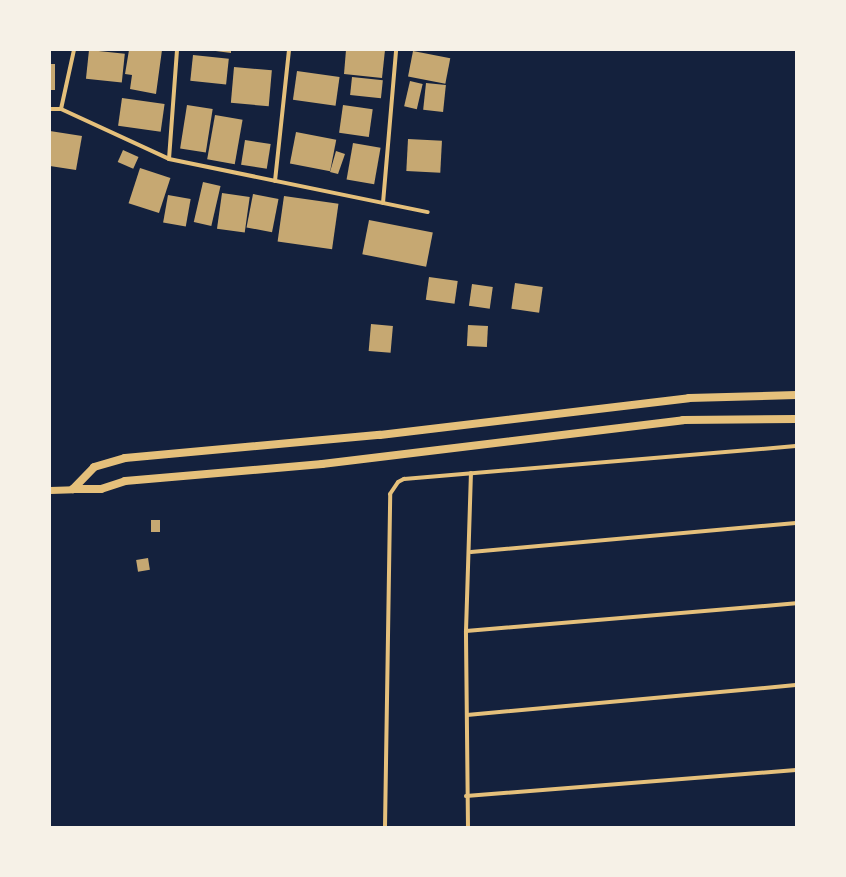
<!DOCTYPE html>
<style>
body{margin:0}
#map{position:relative;width:846px;height:877px;overflow:hidden;background:#14213d;font-family:Georgia,serif}
div>[style]{position:absolute}
.building>*{inset:0;background:#c6a872;transform-origin:0 0}
.minor>*{height:4px;margin:-2px;padding:0 2px;transform-origin:2px;border-radius:2px;background:#e5c07b}
.tertiary>*{height:7px;margin:-3.5px;padding:0 3.5px;transform-origin:3.5px;border-radius:3.5px;background:#e5c07b}
.secondary>*{height:8px;margin:-4px;padding:0 4px;transform-origin:4px;border-radius:4px;background:#e5c07b}
span{translate:-50% -50%;white-space:nowrap;text-align:center;line-height:1.15;-webkit-text-stroke:3.5px #f6f1e7;paint-order:stroke}
.frame{position:absolute;inset:0;border:51px solid #f6f1e7;pointer-events:none}
</style>
<div id="map">
<div class="building">
<div style="left:89px;top:50px;width:36px;height:29px;rotate:6deg"></div>
<div style="clip-path:polygon(129px 50px,162px 50px,156px 94px,130px 89px,132px 75px,125px 74px)"></div>
<div style="clip-path:polygon(208px 50px,231px 50px,231px 53px)"></div>
<div style="clip-path:polygon(346px 50px,385px 50px,382px 78px,344px 74px)"></div>
<div style="left:413px;top:51px;width:38px;height:26px;rotate:11deg"></div>
<div style="left:193px;top:55px;width:36px;height:26px;rotate:6deg"></div>
<div style="left:50px;top:64px;width:5px;height:26px"></div>
<div style="left:234px;top:67px;width:38px;height:36px;rotate:5deg"></div>
<div style="left:297px;top:71px;width:43px;height:29px;rotate:8deg"></div>
<div style="left:352px;top:77px;width:31px;height:18px;rotate:6deg"></div>
<div style="left:410px;top:81px;width:13px;height:26px;rotate:13deg"></div>
<div style="left:426px;top:83px;width:20px;height:27px;rotate:6deg"></div>
<div style="left:122px;top:98px;width:43px;height:28px;rotate:8deg"></div>
<div style="left:187px;top:105px;width:26px;height:44px;rotate:9deg"></div>
<div style="left:343px;top:105px;width:30px;height:28px;rotate:8deg"></div>
<div style="left:215px;top:115px;width:28px;height:45px;rotate:10deg"></div>
<div style="clip-path:polygon(50px 131px,82px 136px,76px 170px,50px 166px)"></div>
<div style="left:296px;top:132px;width:41px;height:32px;rotate:11deg"></div>
<div style="left:408px;top:139px;width:34px;height:32px;rotate:3deg"></div>
<div style="left:245px;top:140px;width:26px;height:25px;rotate:9deg"></div>
<div style="left:353px;top:143px;width:28px;height:37px;rotate:10deg"></div>
<div style="left:123px;top:150px;width:17px;height:13px;rotate:24deg"></div>
<div style="clip-path:polygon(336px 151px,345px 154px,338px 174px,330px 172px)"></div>
<div style="left:140px;top:168px;width:32px;height:37px;rotate:18deg"></div>
<div style="left:203px;top:182px;width:18px;height:41px;rotate:13deg"></div>
<div style="left:222px;top:193px;width:28px;height:36px;rotate:8deg"></div>
<div style="left:253px;top:194px;width:26px;height:34px;rotate:11deg"></div>
<div style="left:168px;top:195px;width:23px;height:28px;rotate:10deg"></div>
<div style="left:284px;top:196px;width:55px;height:46px;rotate:8deg"></div>
<div style="left:369px;top:220px;width:65px;height:35px;rotate:11deg"></div>
<div style="left:429px;top:277px;width:29px;height:23px;rotate:8deg"></div>
<div style="left:515px;top:283px;width:28px;height:26px;rotate:8deg"></div>
<div style="left:472px;top:284px;width:21px;height:22px;rotate:8deg"></div>
<div style="left:371px;top:324px;width:22px;height:27px;rotate:5deg"></div>
<div style="left:468px;top:325px;width:20px;height:21px;rotate:3deg"></div>
<div style="left:151px;top:520px;width:9px;height:12px"></div>
<div style="left:148px;top:558px;width:12px;height:12px;rotate:81deg"></div>
</div>
<div class="minor">
<div style="left:50px;top:109px;width:11px"></div>
<div style="left:61px;top:109px;width:119px;rotate:24.8deg"></div>
<div style="left:169px;top:159px;width:264px;rotate:11.6deg"></div>
<div style="left:61px;top:109px;width:60px;rotate:-77.6deg"></div>
<div style="left:169px;top:159px;width:109px;rotate:-85.8deg"></div>
<div style="left:275px;top:181px;width:132px;rotate:-83.9deg"></div>
<div style="left:383px;top:203px;width:154px;rotate:-85.1deg"></div>
<div style="left:471px;top:552px;width:326px;rotate:-5.1deg"></div>
<div style="left:466px;top:631px;width:331px;rotate:-4.8deg"></div>
<div style="left:467px;top:715px;width:330px;rotate:-5.2deg"></div>
<div style="left:466px;top:796px;width:331px;rotate:-4.5deg"></div>
<div style="left:385px;top:827px;width:333px;rotate:-89.1deg"></div>
<div style="left:390px;top:494px;width:14px;rotate:-56deg"></div>
<div style="left:398px;top:482px;width:7px;rotate:-27deg"></div>
<div style="left:404px;top:479px;width:393px;rotate:-4.8deg"></div>
<div style="left:468px;top:827px;width:196px;rotate:-90.6deg"></div>
<div style="left:466px;top:631px;width:158px;rotate:-88.2deg"></div>
</div>
<div class="tertiary">
<div style="left:50px;top:490px;width:23px;rotate:-2deg"></div>
</div>
<div class="secondary">
<div style="left:73px;top:489px;width:30px;rotate:-46deg"></div>
<div style="left:94px;top:467px;width:32px;rotate:-16deg"></div>
<div style="left:125px;top:458px;width:256px;rotate:-5.2deg"></div>
<div style="left:380px;top:435px;width:311px;rotate:-6.8deg"></div>
<div style="left:689px;top:398px;width:107px;rotate:-1.6deg"></div>
<div style="left:73px;top:489px;width:28px"></div>
<div style="left:101px;top:489px;width:25px;rotate:-18deg"></div>
<div style="left:125px;top:481px;width:198px;rotate:-4.9deg"></div>
<div style="left:322px;top:464px;width:364px;rotate:-6.9deg"></div>
<div style="left:683px;top:420px;width:113px;rotate:-0.5deg"></div>
</div>
<div class="frame"></div>
</div>
